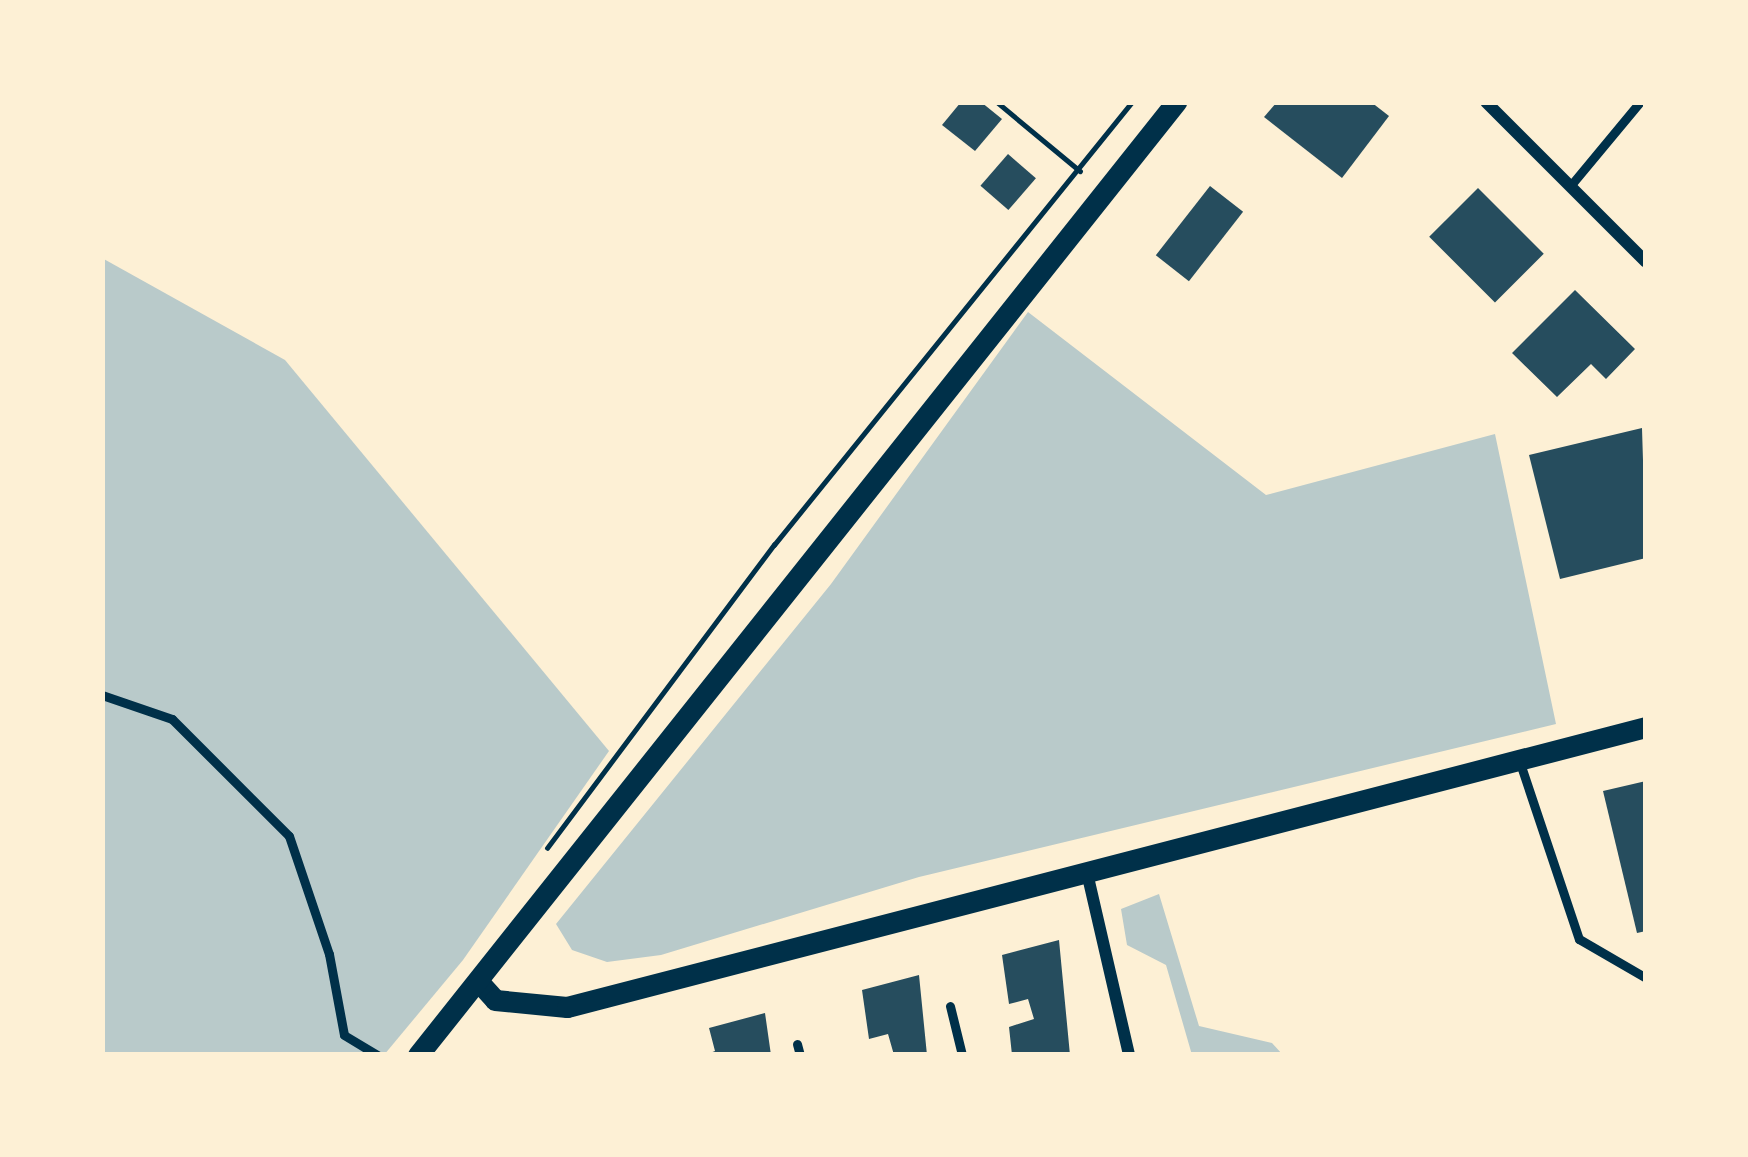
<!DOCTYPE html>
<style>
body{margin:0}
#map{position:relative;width:1748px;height:1157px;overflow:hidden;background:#fdf0d5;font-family:Karla,sans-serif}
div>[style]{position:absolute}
.green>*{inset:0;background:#b9caca}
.building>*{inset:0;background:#264d5e;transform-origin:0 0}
.path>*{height:4.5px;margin:-2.25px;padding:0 2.25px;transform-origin:2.25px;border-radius:2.25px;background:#003049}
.service>*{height:9px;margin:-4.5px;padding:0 4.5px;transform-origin:4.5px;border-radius:4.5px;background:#003049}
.minor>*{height:12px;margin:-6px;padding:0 6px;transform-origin:6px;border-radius:6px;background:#003049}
.tertiary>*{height:21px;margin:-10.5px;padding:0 10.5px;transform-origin:10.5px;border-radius:10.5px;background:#003049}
span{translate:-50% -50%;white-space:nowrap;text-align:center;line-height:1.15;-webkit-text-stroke:12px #fdf0d5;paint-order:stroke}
.frame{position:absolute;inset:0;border:105px solid #fdf0d5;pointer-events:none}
</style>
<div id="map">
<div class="green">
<div style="clip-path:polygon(102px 258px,285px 360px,609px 751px,463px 960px,384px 1055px,102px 1055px)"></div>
<div style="clip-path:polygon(1028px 312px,1266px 495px,1495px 434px,1556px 724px,919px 877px,661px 955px,607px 962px,572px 950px,556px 924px,831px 584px)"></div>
<div style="clip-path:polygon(1159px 894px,1199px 1026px,1272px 1043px,1283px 1055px,1192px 1055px,1166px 965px,1127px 945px,1121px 909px)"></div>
</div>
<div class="building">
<div style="clip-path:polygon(961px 102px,981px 102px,1002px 119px,975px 151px,942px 125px)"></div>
<div style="clip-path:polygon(1277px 102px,1371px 102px,1389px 116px,1342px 178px,1264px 117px)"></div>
<div style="left:1008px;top:154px;width:37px;height:42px;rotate:41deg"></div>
<div style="left:1210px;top:186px;width:42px;height:88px;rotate:38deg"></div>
<div style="left:1478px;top:188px;width:93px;height:69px;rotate:45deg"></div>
<div style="clip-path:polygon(1575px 290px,1635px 349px,1606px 379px,1591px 364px,1557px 397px,1512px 353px)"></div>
<div style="clip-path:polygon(1642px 428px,1646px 558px,1560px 579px,1529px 455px)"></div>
<div style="clip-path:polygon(1646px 781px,1646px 931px,1637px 933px,1603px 791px)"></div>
<div style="clip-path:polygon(1059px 940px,1070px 1055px,1012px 1055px,1009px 1027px,1034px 1019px,1028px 999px,1009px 1004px,1002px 955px)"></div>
<div style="clip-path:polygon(919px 975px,927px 1055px,894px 1055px,888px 1034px,869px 1039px,862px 990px)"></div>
<div style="clip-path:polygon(765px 1013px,771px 1055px,705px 1055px,715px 1051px,709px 1028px)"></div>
</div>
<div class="path">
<div style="left:997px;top:102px;width:108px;rotate:39.7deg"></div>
<div style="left:547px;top:848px;width:379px;rotate:-53.2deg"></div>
<div style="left:774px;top:545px;width:570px;rotate:-51.06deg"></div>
</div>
<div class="service">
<div style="left:1571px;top:185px;width:108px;rotate:-50.3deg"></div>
<div style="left:102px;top:695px;width:74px;rotate:18.9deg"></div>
<div style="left:172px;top:719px;width:165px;rotate:45deg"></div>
<div style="left:289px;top:836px;width:125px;rotate:71.3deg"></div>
<div style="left:329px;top:954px;width:82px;rotate:79.5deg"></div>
<div style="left:344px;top:1035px;width:39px;rotate:31deg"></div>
<div style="left:1519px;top:760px;width:189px;rotate:71.5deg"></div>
<div style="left:1579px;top:939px;width:78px;rotate:30.2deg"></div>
<div style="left:950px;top:1006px;width:50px;rotate:76.2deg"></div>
<div style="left:797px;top:1044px;width:11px;rotate:75deg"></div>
</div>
<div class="minor">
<div style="left:1486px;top:102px;width:226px;rotate:45deg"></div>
<div style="left:1088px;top:877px;width:183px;rotate:77deg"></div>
</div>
<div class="tertiary">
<div style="left:478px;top:981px;width:25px;rotate:48deg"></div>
<div style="left:495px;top:1000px;width:72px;rotate:5.6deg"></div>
<div style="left:567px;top:1007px;width:1115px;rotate:-14.55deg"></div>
<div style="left:418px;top:1055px;width:1218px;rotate:-51.5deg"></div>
</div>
<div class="frame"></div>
</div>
